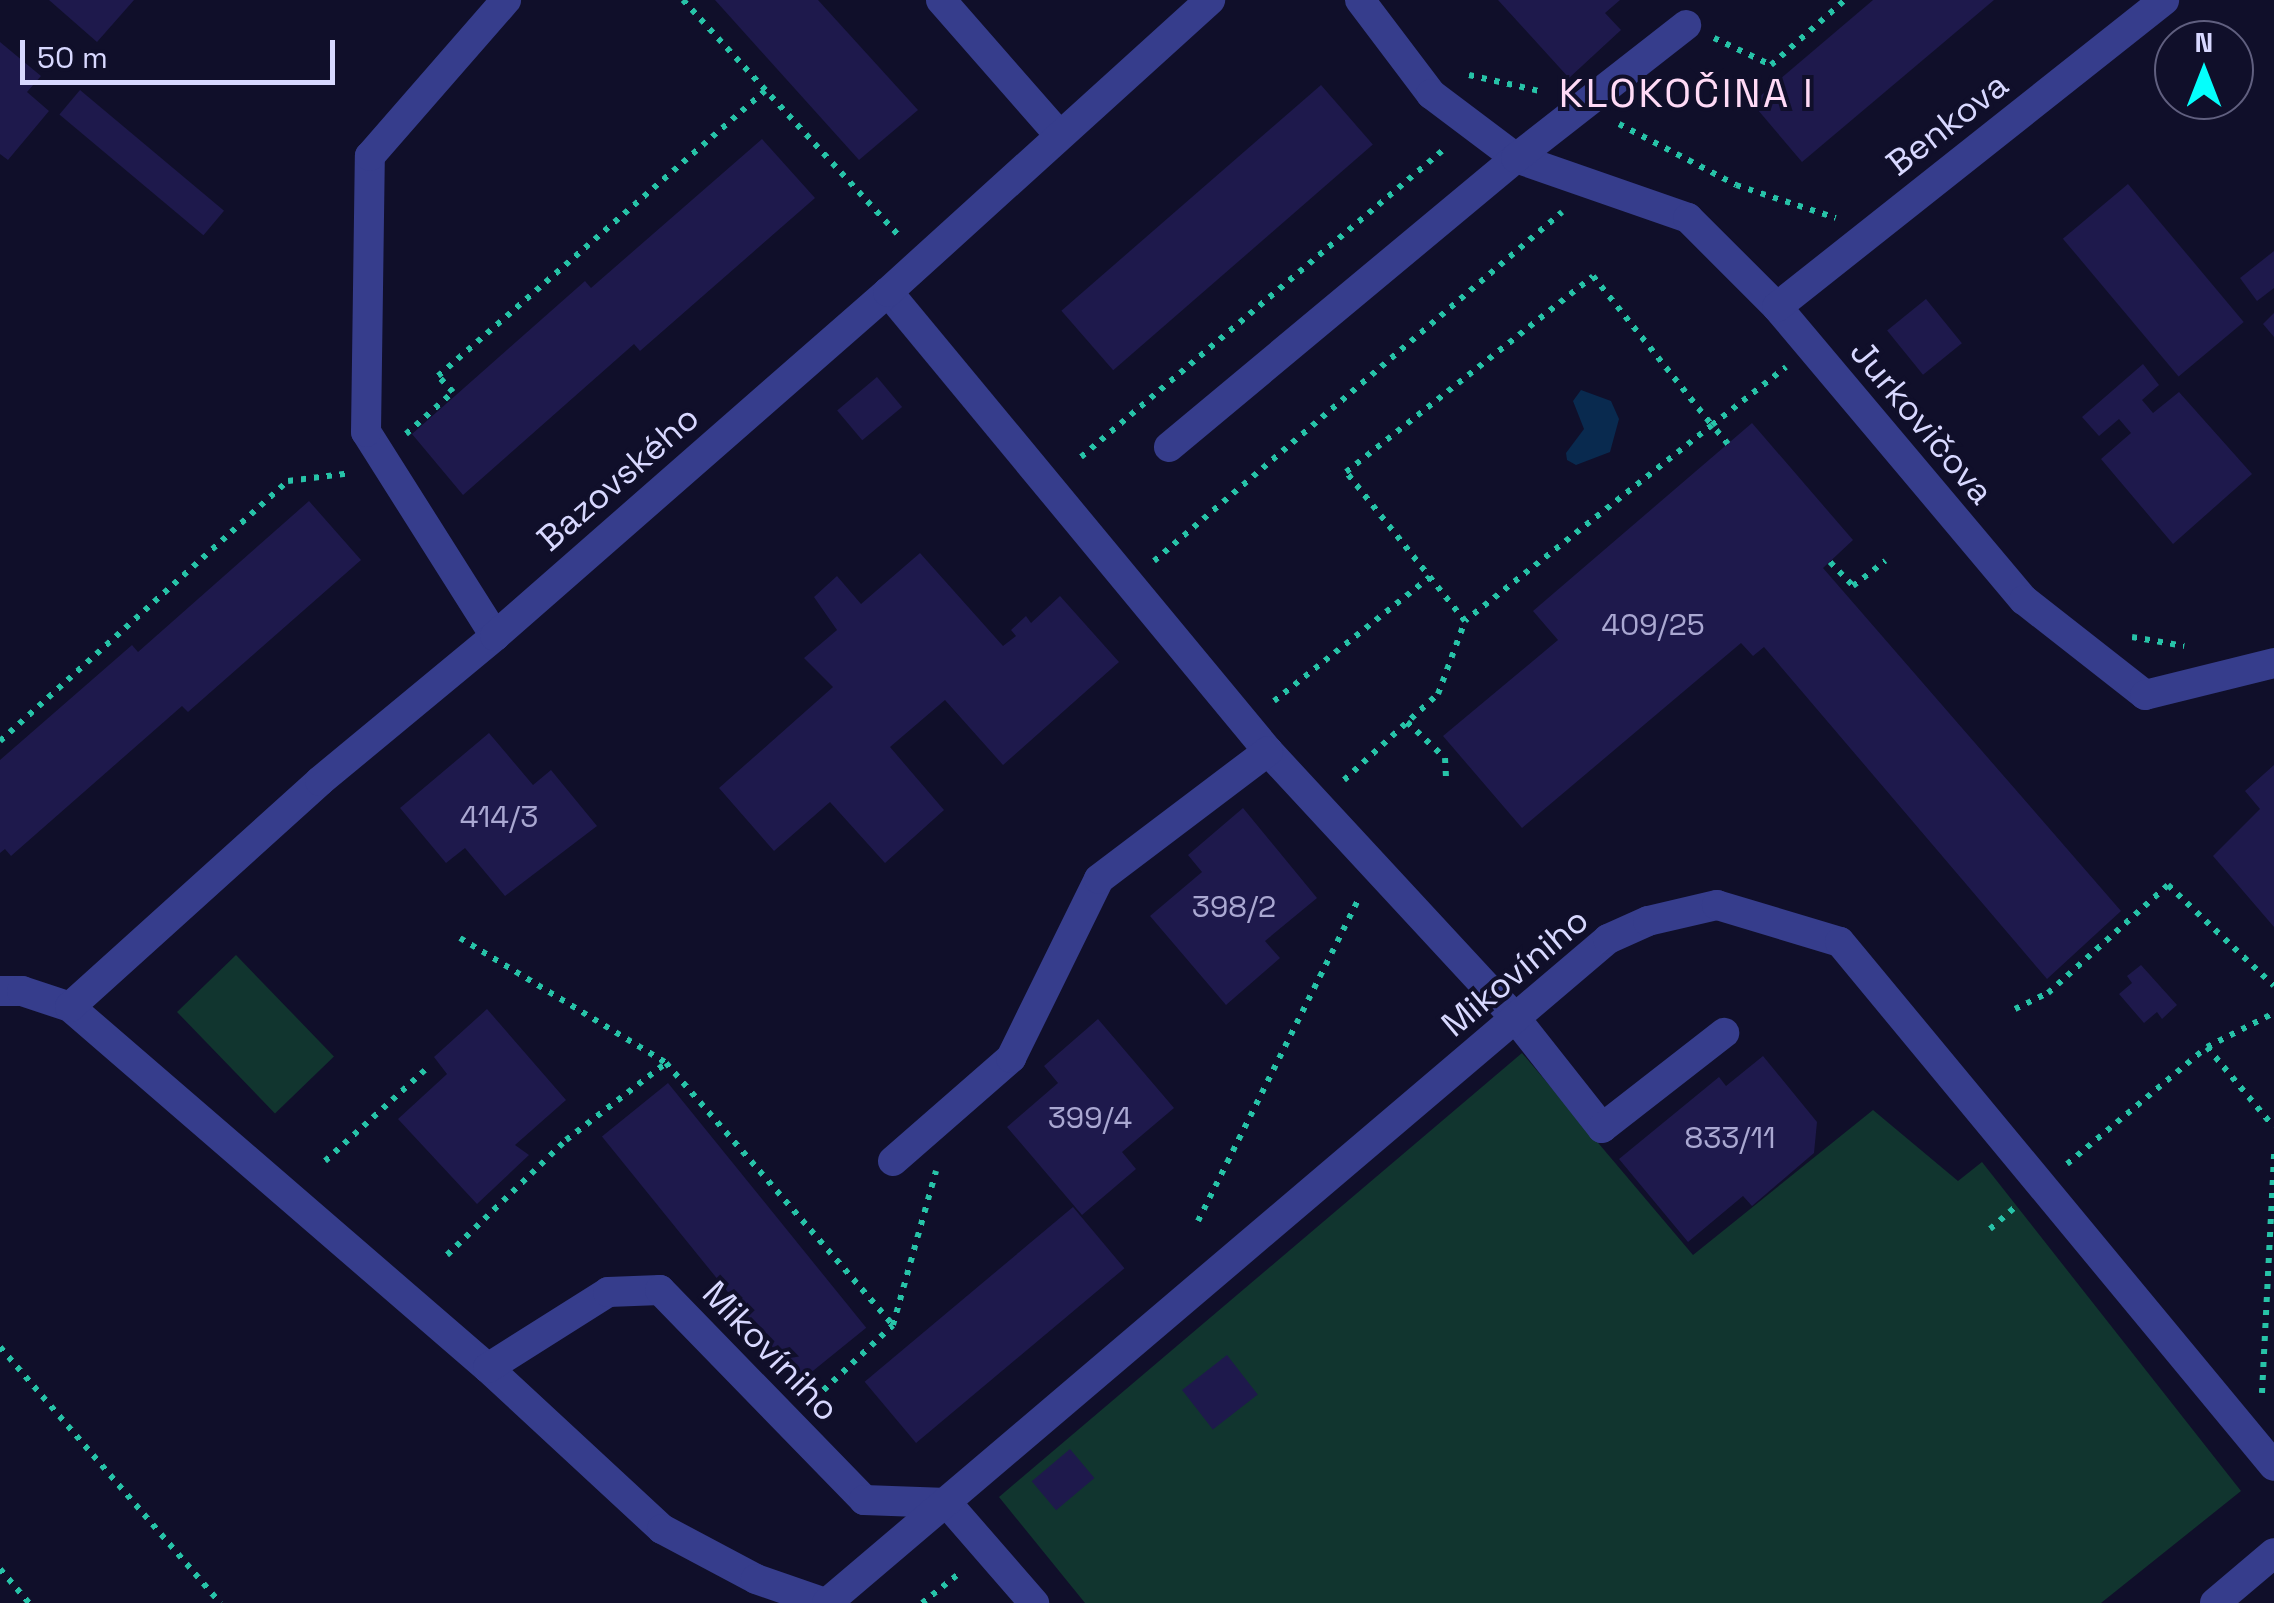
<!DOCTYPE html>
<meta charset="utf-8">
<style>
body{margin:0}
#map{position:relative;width:2274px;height:1603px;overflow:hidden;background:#100f2a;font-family:"Space Grotesk",sans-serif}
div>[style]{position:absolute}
.green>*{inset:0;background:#11352f;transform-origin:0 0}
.water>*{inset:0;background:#092a4f}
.building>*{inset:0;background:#1e194c;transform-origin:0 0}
.path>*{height:6px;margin-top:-3px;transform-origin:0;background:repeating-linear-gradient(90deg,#27c3a8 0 5px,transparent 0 13px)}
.minor>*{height:30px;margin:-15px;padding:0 15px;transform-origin:15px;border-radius:15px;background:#363d8c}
span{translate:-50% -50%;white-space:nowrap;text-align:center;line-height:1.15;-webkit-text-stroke:8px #100f2a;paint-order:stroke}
.number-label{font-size:30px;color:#aaa8d2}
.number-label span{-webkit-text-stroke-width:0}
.street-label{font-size:35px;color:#d8d8ff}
.quarter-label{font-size:40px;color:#ffdaf6;letter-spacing:2.5px}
.north{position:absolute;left:2154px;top:20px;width:100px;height:100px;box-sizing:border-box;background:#100f2a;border:2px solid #605f7f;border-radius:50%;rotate:0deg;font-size:28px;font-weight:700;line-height:40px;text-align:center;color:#d8d8ff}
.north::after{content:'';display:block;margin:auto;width:35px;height:45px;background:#04fffc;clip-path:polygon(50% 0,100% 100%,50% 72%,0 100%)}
.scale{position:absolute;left:20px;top:40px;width:315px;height:45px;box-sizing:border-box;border:5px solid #d8d8ff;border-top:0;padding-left:12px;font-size:30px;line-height:35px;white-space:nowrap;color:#d8d8ff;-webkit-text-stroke:8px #100f2a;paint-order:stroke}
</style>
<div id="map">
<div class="green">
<div style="left:236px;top:955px;width:141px;height:82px;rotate:46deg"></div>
<div style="clip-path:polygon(1522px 1053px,1693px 1255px,1873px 1110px,1958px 1181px,1982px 1162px,2241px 1491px,2101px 1603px,1085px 1603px,999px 1497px)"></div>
</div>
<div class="water">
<div style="clip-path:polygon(1581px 390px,1611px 401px,1619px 419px,1610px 452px,1576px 465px,1567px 460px,1566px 453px,1584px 429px,1573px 401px)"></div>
</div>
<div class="building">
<div style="clip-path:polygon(49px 0,134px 0,97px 42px)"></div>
<div style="clip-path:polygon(715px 0,818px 0,918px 110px,859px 160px)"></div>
<div style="clip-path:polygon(1498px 0,1620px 0,1605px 13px,1621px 30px,1569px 78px)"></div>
<div style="clip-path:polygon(1873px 0,1994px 0,1802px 162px,1752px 103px)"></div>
<div style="clip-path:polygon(0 42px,41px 76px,27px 92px,49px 111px,8px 160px,0 154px)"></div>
<div style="left:1321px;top:85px;width:79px;height:344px;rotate:49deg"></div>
<div style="left:80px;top:90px;width:188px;height:32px;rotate:40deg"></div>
<div style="clip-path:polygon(762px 139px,815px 198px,640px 351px,634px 344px,463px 495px,412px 434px,585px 281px,591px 288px)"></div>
<div style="left:2128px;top:184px;width:180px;height:85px;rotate:50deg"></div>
<div style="clip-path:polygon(2274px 251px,2274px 288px,2257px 301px,2240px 278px)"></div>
<div style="left:1926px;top:299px;width:57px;height:50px;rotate:51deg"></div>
<div style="clip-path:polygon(2274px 313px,2274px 337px,2263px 324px)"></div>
<div style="clip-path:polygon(2143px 364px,2159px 385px,2142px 400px,2153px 413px,2179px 392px,2252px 474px,2173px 544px,2101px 459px,2131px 433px,2119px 419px,2099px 436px,2082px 417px)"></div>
<div style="left:877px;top:377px;width:39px;height:52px;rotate:50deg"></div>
<div style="clip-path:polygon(1752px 423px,1853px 540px,1823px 568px,2121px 911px,2047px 979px,1764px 647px,1753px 656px,1741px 643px,1522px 828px,1443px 736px,1558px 640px,1533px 611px)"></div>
<div style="clip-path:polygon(309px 501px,361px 560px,188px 712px,182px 706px,11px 856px,5px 849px,0 853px,0 760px,132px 645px,138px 652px)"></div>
<div style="clip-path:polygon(920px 553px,1003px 646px,1016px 636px,1011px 630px,1026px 616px,1031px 623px,1060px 596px,1119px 662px,1003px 765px,945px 700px,890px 747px,944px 810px,885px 863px,830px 802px,774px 851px,719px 788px,833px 687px,804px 658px,837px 630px,814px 597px,837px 576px,861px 604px)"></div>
<div style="clip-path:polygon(489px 733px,533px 785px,551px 770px,597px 826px,505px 896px,465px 848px,446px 863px,400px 808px)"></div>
<div style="clip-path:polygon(2274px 765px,2274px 927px,2213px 856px,2260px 809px,2245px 791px)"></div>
<div style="clip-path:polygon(1243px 808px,1317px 898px,1265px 941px,1280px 958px,1226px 1005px,1150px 916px,1202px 872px,1188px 855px)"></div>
<div style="clip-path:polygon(2141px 965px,2177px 1005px,2162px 1019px,2157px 1012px,2144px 1023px,2119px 994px,2132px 983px,2127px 976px)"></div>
<div style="clip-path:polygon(487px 1009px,566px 1100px,515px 1145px,529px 1155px,477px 1204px,398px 1119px,447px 1074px,434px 1057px)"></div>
<div style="clip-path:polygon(1098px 1019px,1174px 1108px,1122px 1152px,1136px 1169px,1082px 1215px,1007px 1127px,1058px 1083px,1044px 1066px)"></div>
<div style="clip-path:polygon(1763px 1056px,1817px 1122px,1814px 1153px,1752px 1206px,1743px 1196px,1688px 1242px,1619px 1159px,1719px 1077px,1726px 1086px)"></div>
<div style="left:668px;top:1083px;width:315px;height:85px;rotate:51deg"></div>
<div style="left:1073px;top:1207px;width:80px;height:272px;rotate:50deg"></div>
<div style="left:1227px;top:1355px;width:50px;height:57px;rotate:52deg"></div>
<div style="left:1070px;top:1449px;width:38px;height:50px;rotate:50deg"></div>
</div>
<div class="path">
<div style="left:683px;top:0;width:321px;rotate:47.5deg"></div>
<div style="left:1714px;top:38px;width:63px;rotate:25.3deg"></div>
<div style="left:1771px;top:65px;width:98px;rotate:-41.3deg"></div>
<div style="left:1469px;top:75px;width:77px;rotate:12.8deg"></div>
<div style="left:1619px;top:124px;width:132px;rotate:27.5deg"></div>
<div style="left:1736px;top:185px;width:105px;rotate:18.3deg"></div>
<div style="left:1593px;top:276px;width:191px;rotate:51.4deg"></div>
<div style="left:1712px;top:425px;width:315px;rotate:141.6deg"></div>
<div style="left:1465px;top:621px;width:191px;rotate:-128.6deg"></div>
<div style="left:1346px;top:472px;width:315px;rotate:-38.4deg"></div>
<div style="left:406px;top:434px;width:63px;rotate:-41.8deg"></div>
<div style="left:453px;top:392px;width:22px;rotate:-133deg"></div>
<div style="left:438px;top:376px;width:434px;rotate:-41.1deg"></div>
<div style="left:1728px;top:444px;width:25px;rotate:-130deg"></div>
<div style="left:1712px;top:425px;width:94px;rotate:-38.1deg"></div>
<div style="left:1081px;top:457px;width:479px;rotate:-40.3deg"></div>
<div style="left:1154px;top:561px;width:537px;rotate:-40.54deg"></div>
<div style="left:1830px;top:562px;width:33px;rotate:46deg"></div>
<div style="left:1853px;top:586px;width:41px;rotate:-38deg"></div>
<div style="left:2132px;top:637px;width:53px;rotate:9.8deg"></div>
<div style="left:1274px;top:701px;width:199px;rotate:-38.5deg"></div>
<div style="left:1407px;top:722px;width:52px;rotate:43.5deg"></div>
<div style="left:1445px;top:758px;width:19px;rotate:87deg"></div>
<div style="left:0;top:741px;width:388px;rotate:-42.1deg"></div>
<div style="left:288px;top:481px;width:64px;rotate:-7.2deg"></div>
<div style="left:1344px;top:780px;width:127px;rotate:-42.5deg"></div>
<div style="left:1438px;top:694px;width:78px;rotate:-69.7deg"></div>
<div style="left:460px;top:938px;width:241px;rotate:31.2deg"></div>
<div style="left:666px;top:1063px;width:347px;rotate:49.1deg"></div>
<div style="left:2015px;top:1009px;width:37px;rotate:-26deg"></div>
<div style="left:2048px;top:993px;width:161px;rotate:-42deg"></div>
<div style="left:2168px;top:885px;width:146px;rotate:43.6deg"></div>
<div style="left:2207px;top:1047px;width:104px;rotate:50.1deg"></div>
<div style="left:325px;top:1161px;width:135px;rotate:-42.3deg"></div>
<div style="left:2067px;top:1164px;width:182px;rotate:-39.9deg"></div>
<div style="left:2207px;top:1047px;width:75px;rotate:-26.9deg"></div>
<div style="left:1198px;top:1221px;width:359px;rotate:-63.5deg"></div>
<div style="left:1990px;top:1229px;width:33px;rotate:-41deg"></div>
<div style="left:447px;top:1255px;width:165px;rotate:-44deg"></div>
<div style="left:566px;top:1140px;width:126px;rotate:-37.6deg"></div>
<div style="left:0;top:1347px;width:338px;rotate:49.3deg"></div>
<div style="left:2262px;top:1393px;width:240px;rotate:-87.1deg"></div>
<div style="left:814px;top:1399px;width:108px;rotate:-43.1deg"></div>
<div style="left:893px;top:1325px;width:160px;rotate:-74.4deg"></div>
<div style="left:0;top:1569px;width:45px;rotate:49.5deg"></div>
<div style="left:922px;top:1603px;width:50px;rotate:-38.5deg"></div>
</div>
<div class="minor">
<div style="left:941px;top:0;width:179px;rotate:48.8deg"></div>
<div style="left:1360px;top:0;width:118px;rotate:52.9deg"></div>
<div style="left:1431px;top:94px;width:106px;rotate:37deg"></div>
<div style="left:1516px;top:158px;width:182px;rotate:19.2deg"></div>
<div style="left:1688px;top:218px;width:126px;rotate:45deg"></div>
<div style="left:1777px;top:307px;width:383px;rotate:49.9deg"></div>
<div style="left:2024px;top:600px;width:154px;rotate:38.1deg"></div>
<div style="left:2145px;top:695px;width:133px;rotate:-13.9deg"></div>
<div style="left:888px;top:292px;width:596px;rotate:50.38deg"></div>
<div style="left:1268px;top:751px;width:365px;rotate:47.2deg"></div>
<div style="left:1516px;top:1019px;width:139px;rotate:51.7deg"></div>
<div style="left:1602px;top:1128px;width:155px;rotate:-37.9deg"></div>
<div style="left:1777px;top:307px;width:494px;rotate:-38.4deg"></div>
<div style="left:1169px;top:447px;width:452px;rotate:-39.8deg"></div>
<div style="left:1516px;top:158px;width:216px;rotate:-38deg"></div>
<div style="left:495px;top:636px;width:241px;rotate:-122.3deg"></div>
<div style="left:366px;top:432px;width:276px;rotate:-89.2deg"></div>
<div style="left:370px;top:156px;width:207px;rotate:-48.9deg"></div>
<div style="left:0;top:991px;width:22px"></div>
<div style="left:22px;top:991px;width:51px;rotate:18.4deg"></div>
<div style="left:70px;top:1007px;width:552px;rotate:40.82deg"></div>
<div style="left:488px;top:1368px;width:237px;rotate:42.8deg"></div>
<div style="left:662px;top:1529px;width:106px;rotate:28deg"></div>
<div style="left:756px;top:1579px;width:73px;rotate:19.2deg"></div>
<div style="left:70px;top:1007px;width:337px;rotate:-42.1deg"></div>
<div style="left:320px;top:781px;width:227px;rotate:-39.6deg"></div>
<div style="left:495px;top:636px;width:522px;rotate:-41.2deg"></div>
<div style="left:888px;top:292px;width:435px;rotate:-42.2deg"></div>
<div style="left:893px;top:1161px;width:157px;rotate:-41.1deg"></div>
<div style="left:1011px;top:1058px;width:199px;rotate:-63.8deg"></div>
<div style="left:1099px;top:879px;width:212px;rotate:-37.1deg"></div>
<div style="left:488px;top:1368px;width:142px;rotate:-32.3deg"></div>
<div style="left:608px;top:1292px;width:52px;rotate:-2.2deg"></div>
<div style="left:660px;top:1290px;width:293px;rotate:45.8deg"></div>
<div style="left:864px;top:1500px;width:83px;rotate:2.1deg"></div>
<div style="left:947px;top:1503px;width:133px;rotate:49deg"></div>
<div style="left:827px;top:1603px;width:1025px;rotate:-40.37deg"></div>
<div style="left:1608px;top:939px;width:44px;rotate:-24.2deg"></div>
<div style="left:1648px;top:921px;width:71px;rotate:-13.1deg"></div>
<div style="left:1717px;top:905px;width:128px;rotate:16.7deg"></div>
<div style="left:1840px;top:942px;width:680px;rotate:50.37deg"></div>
<div style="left:2215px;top:1603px;width:77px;rotate:-40.3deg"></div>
</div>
<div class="number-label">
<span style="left:1653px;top:625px">409/25</span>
<span style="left:499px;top:817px">414/3</span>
<span style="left:1234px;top:907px">398/2</span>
<span style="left:1090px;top:1118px">399/4</span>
<span style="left:1730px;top:1138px">833/11</span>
</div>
<div class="street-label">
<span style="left:1947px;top:124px;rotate:-38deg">Benkova</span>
<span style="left:1922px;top:422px;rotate:50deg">Jurkovičova</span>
<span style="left:618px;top:478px;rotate:-41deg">Bazovského</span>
<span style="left:1515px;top:972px;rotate:-40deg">Mikovíniho</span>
<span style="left:771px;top:1351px;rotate:46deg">Mikovíniho</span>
</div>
<div class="quarter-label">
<span style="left:1687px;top:94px">KLOKOČINA I</span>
</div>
<div class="north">N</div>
<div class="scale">50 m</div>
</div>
